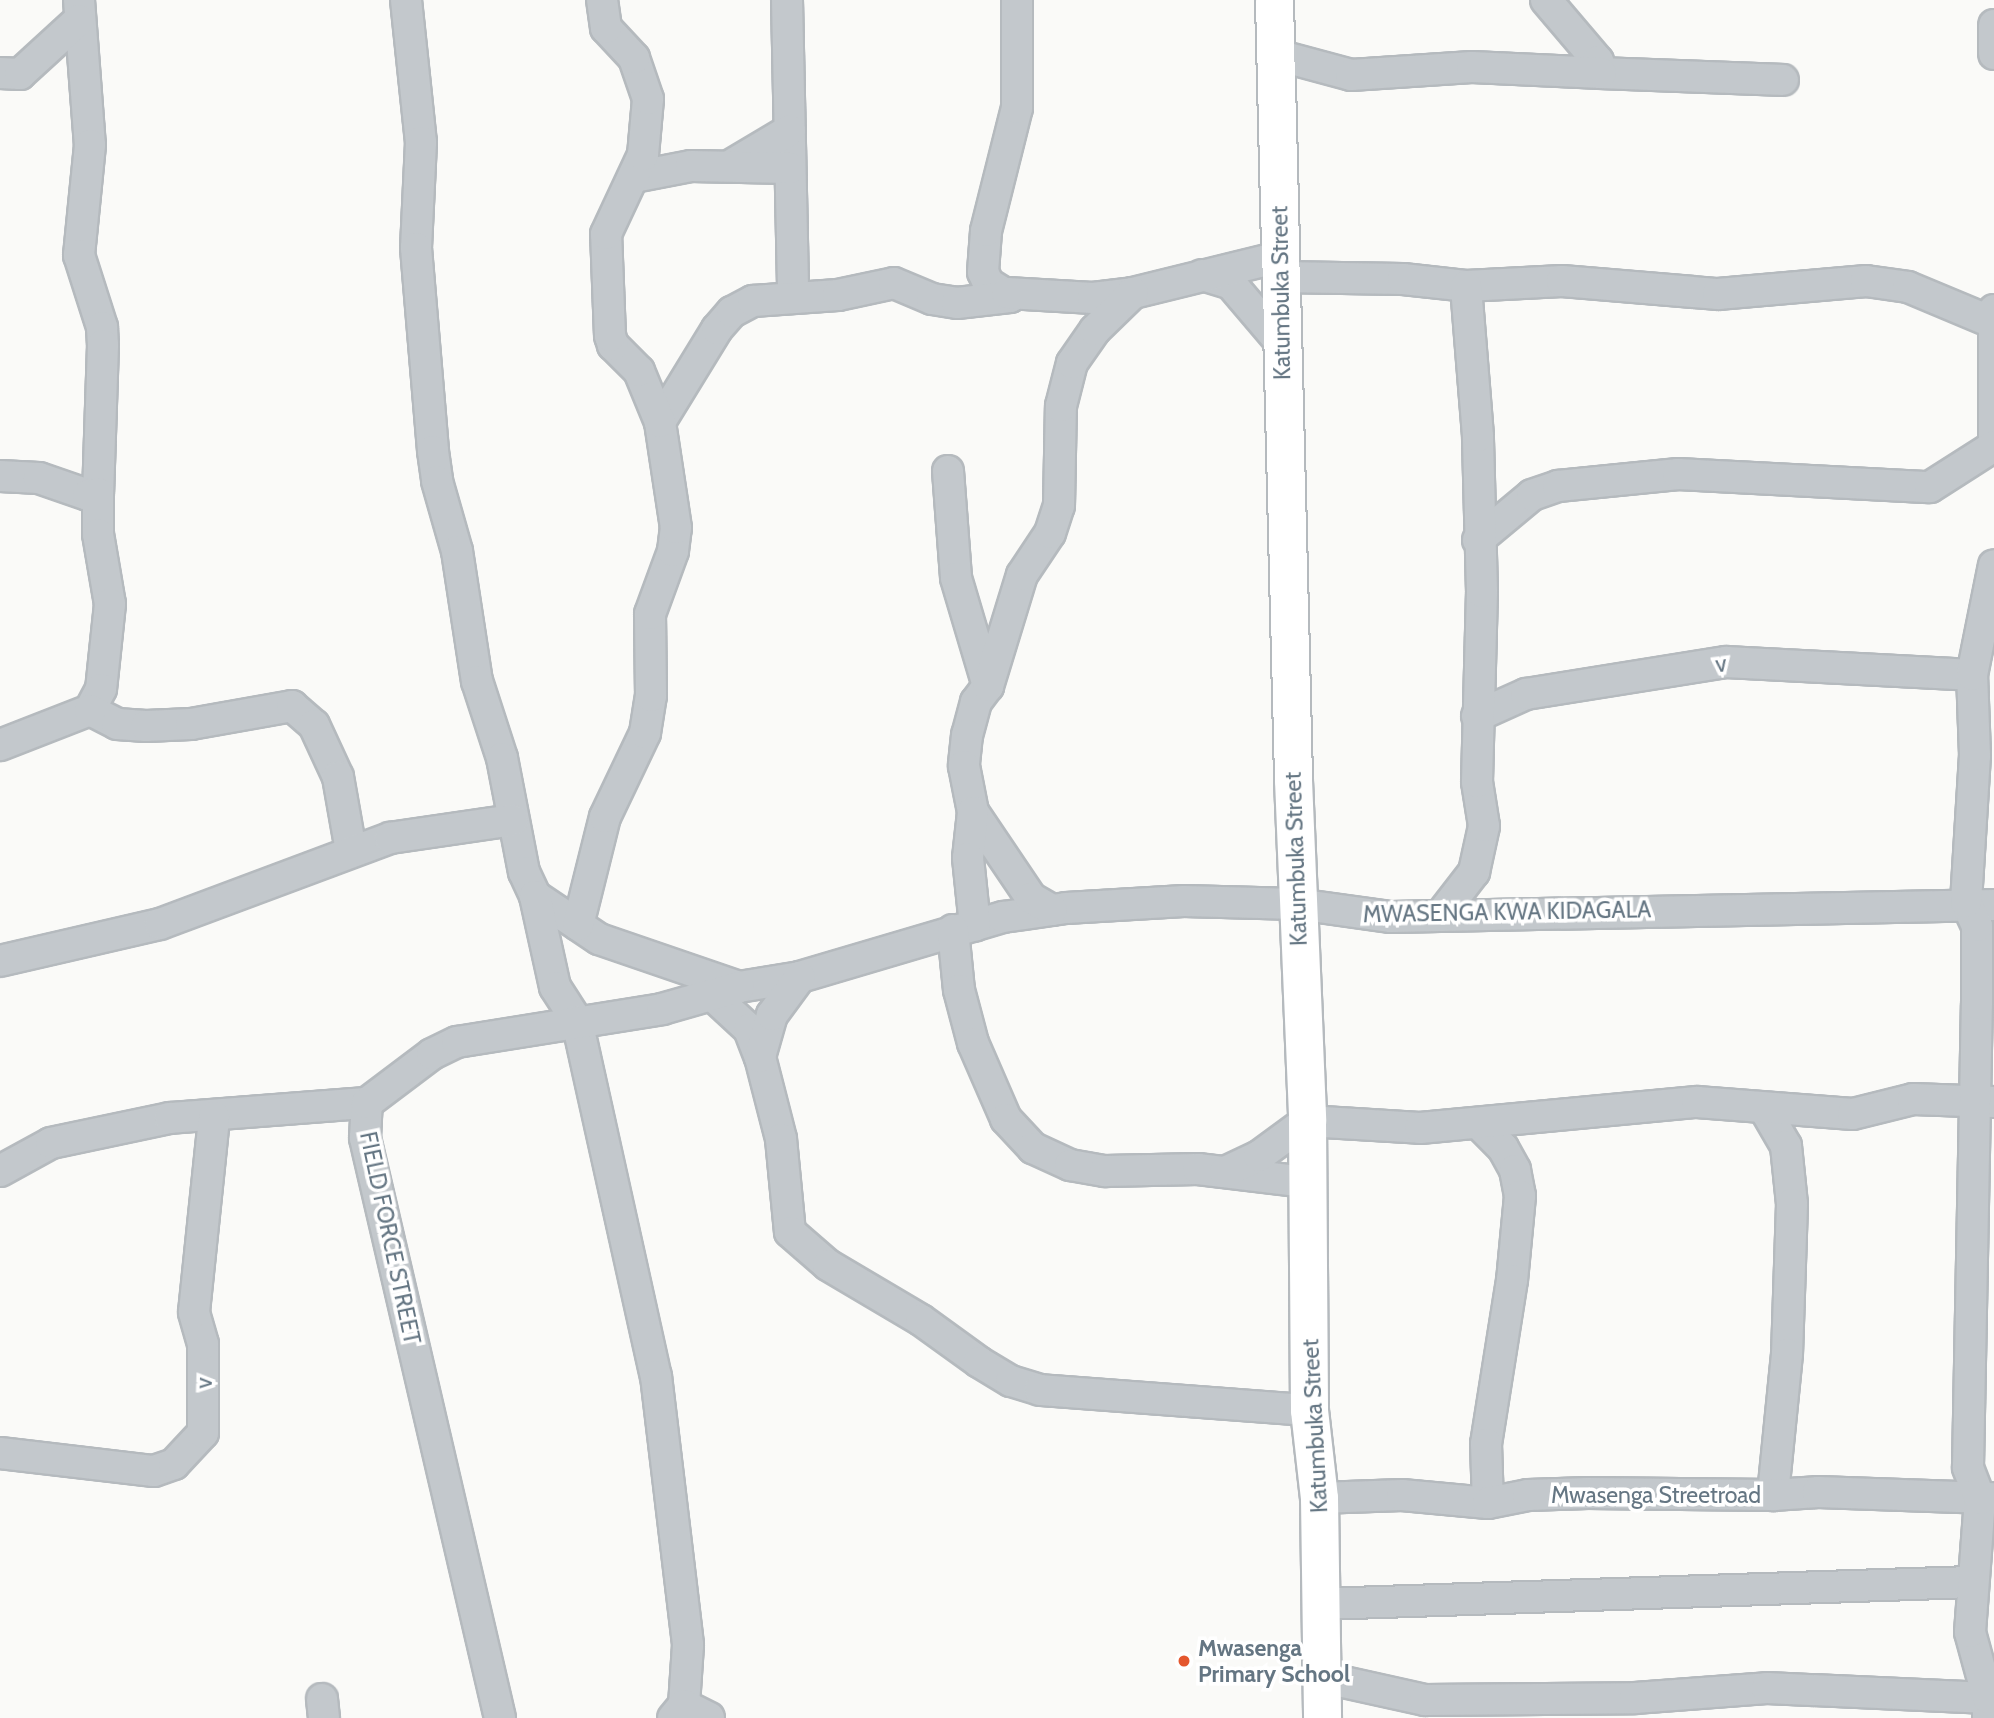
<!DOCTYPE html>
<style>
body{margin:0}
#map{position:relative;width:1994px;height:1718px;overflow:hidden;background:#fafaf8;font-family:Cabin,sans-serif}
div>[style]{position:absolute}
.roads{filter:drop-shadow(2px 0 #b5babe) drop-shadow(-2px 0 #b5babe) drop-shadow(0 2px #b5babe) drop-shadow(0 -2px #b5babe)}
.minor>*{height:30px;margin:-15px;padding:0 15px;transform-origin:15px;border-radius:15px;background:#c3c8cc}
.major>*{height:37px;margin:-18.5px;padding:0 18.5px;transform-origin:18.5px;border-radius:18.5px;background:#fff}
.dots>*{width:19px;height:19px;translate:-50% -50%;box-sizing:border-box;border:4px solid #fff;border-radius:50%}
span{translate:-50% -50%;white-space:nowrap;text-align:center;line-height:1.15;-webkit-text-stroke:7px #fff;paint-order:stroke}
.street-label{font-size:23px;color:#657683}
.poi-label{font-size:23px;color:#657683;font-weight:700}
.left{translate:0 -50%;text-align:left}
</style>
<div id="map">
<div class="roads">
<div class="minor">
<div style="left:79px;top:0;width:145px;rotate:85.7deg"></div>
<div style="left:90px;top:145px;width:111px;rotate:95.7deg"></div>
<div style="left:79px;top:255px;width:76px;rotate:72.3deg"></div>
<div style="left:102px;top:327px;width:18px;rotate:87deg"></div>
<div style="left:103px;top:345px;width:148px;rotate:91.9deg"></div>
<div style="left:406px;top:0;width:143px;rotate:84deg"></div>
<div style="left:421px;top:142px;width:106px;rotate:92.7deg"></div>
<div style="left:416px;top:248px;width:204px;rotate:85.2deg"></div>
<div style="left:433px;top:451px;width:30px;rotate:82deg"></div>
<div style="left:437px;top:481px;width:73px;rotate:74.1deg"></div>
<div style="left:457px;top:551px;width:132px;rotate:81.3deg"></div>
<div style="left:477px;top:681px;width:81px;rotate:72deg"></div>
<div style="left:502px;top:758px;width:116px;rotate:79.1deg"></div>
<div style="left:524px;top:872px;width:26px;rotate:65deg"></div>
<div style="left:535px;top:896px;width:77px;rotate:33.9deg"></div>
<div style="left:599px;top:939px;width:148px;rotate:18.9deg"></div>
<div style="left:739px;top:987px;width:62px;rotate:-9.3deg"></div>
<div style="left:800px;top:977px;width:212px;rotate:-16.5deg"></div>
<div style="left:1003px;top:917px;width:64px;rotate:-8.1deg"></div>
<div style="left:1066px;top:908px;width:118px;rotate:-3.4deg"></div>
<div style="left:1184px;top:901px;width:113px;rotate:1.5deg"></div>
<div style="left:1297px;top:904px;width:95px;rotate:7.9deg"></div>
<div style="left:1391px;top:917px;width:603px;rotate:-1.14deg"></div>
<div style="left:787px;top:0;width:298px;rotate:88.8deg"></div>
<div style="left:1546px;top:0;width:80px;rotate:49.6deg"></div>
<div style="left:1598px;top:61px;width:12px;rotate:76deg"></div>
<div style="left:1601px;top:73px;width:182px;rotate:2.2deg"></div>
<div style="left:1994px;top:25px;width:29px;rotate:90deg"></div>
<div style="left:1277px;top:55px;width:77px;rotate:15.1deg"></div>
<div style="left:1351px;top:75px;width:121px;rotate:-3.8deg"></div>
<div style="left:1472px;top:67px;width:129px;rotate:2.7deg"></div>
<div style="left:0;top:73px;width:20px;rotate:3deg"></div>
<div style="left:20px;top:74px;width:80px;rotate:-42.5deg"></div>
<div style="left:733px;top:164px;width:66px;rotate:-30.8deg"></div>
<div style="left:634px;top:177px;width:58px;rotate:-10.9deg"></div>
<div style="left:691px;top:166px;width:99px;rotate:1.2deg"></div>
<div style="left:1202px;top:275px;width:30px;rotate:17deg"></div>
<div style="left:1231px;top:284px;width:80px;rotate:49.6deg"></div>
<div style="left:1281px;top:277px;width:122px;rotate:0.9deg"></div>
<div style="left:1403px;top:279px;width:63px;rotate:6.3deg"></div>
<div style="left:1466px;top:286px;width:96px;rotate:-3deg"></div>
<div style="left:1562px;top:281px;width:157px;rotate:4.8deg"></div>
<div style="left:1718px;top:294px;width:149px;rotate:-5deg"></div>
<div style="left:1866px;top:281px;width:42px;rotate:8.1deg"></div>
<div style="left:1908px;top:287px;width:93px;rotate:22.7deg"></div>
<div style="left:1010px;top:297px;width:26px;rotate:-148deg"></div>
<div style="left:988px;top:283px;width:12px;rotate:-114deg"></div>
<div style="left:983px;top:272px;width:41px;rotate:-85.8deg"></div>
<div style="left:986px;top:231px;width:127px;rotate:-75.9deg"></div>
<div style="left:1017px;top:108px;width:108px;rotate:-90deg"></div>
<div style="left:1994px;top:310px;width:130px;rotate:90deg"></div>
<div style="left:660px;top:422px;width:109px;rotate:-58.5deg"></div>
<div style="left:717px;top:329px;width:23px;rotate:-49deg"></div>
<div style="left:732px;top:312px;width:24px;rotate:-28deg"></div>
<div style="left:753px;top:301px;width:85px;rotate:-4deg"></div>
<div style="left:838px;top:295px;width:57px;rotate:-12.1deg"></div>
<div style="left:894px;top:283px;width:41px;rotate:22.8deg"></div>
<div style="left:932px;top:299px;width:25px;rotate:9deg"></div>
<div style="left:957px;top:303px;width:53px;rotate:-6.5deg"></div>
<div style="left:1010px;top:297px;width:5px;rotate:-127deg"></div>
<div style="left:1007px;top:293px;width:86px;rotate:3.3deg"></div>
<div style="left:1093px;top:298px;width:40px;rotate:-7.1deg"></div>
<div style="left:1133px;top:293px;width:151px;rotate:-13.8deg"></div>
<div style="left:948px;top:471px;width:107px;rotate:85.7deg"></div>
<div style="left:956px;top:578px;width:113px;rotate:73.5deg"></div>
<div style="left:988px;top:686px;width:20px;rotate:127deg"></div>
<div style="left:976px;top:702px;width:34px;rotate:105deg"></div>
<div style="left:967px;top:735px;width:31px;rotate:96deg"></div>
<div style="left:964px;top:766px;width:47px;rotate:78.9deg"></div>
<div style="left:973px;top:812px;width:104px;rotate:56deg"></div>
<div style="left:1031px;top:898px;width:24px;rotate:30deg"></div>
<div style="left:0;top:476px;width:39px;rotate:3deg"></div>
<div style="left:39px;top:478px;width:52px;rotate:19.1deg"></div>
<div style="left:88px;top:495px;width:10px;rotate:-11deg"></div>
<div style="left:98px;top:493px;width:41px;rotate:90deg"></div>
<div style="left:98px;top:534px;width:71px;rotate:80.3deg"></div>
<div style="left:110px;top:604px;width:85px;rotate:96deg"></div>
<div style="left:101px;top:689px;width:24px;rotate:118deg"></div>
<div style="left:90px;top:710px;width:97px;rotate:158.7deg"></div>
<div style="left:1478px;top:540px;width:70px;rotate:-39.8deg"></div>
<div style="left:1532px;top:495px;width:28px;rotate:-19deg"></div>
<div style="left:1558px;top:486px;width:121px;rotate:-5.7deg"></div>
<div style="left:1678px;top:474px;width:252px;rotate:3deg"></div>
<div style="left:1930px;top:487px;width:76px;rotate:-32.6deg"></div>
<div style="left:988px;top:686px;width:116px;rotate:-73deg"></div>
<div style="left:1022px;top:575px;width:50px;rotate:-56.3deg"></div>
<div style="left:1050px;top:533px;width:28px;rotate:-72deg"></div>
<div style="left:1059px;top:506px;width:100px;rotate:-88.9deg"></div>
<div style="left:1061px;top:406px;width:44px;rotate:-75.7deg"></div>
<div style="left:1072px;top:363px;width:40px;rotate:-55.1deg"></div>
<div style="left:1095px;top:330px;width:53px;rotate:-44.2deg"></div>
<div style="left:90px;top:710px;width:30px;rotate:27deg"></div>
<div style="left:117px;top:724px;width:29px;rotate:4deg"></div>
<div style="left:146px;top:726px;width:45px;rotate:-2.5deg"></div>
<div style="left:191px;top:724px;width:103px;rotate:-10.1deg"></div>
<div style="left:292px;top:706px;width:29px;rotate:41deg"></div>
<div style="left:314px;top:725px;width:57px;rotate:65.2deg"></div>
<div style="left:338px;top:777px;width:75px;rotate:80deg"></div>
<div style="left:1477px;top:716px;width:54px;rotate:-24.2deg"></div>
<div style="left:1526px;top:694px;width:203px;rotate:-9.1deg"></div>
<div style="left:1726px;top:662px;width:246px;rotate:3deg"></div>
<div style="left:973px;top:812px;width:46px;rotate:96.2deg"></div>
<div style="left:968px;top:858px;width:68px;rotate:84.1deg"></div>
<div style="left:535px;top:896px;width:93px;rotate:77.6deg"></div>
<div style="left:555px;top:987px;width:40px;rotate:57.1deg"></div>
<div style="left:577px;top:1021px;width:364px;rotate:77.5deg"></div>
<div style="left:656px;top:1376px;width:271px;rotate:83.2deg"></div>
<div style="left:688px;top:1645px;width:60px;rotate:93.8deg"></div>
<div style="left:684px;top:1705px;width:17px;rotate:130deg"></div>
<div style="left:1440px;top:916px;width:56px;rotate:-52.3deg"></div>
<div style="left:1474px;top:872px;width:47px;rotate:-77.7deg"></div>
<div style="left:1484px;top:826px;width:45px;rotate:-99deg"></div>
<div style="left:1477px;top:782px;width:190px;rotate:-88.5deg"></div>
<div style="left:1482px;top:592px;width:156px;rotate:-91.5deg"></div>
<div style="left:1478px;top:436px;width:150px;rotate:-94.6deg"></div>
<div style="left:578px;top:925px;width:111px;rotate:-76deg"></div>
<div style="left:605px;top:817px;width:93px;rotate:-64.5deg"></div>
<div style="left:645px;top:733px;width:37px;rotate:-81deg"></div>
<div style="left:651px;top:696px;width:82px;rotate:-90.7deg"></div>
<div style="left:650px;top:614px;width:67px;rotate:-69.9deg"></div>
<div style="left:673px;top:551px;width:23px;rotate:-83deg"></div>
<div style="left:676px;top:528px;width:107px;rotate:-98.6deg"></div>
<div style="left:660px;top:422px;width:55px;rotate:-112.4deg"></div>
<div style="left:639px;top:371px;width:37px;rotate:-135deg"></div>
<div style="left:613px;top:345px;width:9px;rotate:-108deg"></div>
<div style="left:610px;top:336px;width:102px;rotate:-92.2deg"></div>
<div style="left:606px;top:234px;width:87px;rotate:-64.9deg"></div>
<div style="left:643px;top:155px;width:56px;rotate:-84.9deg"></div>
<div style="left:648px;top:99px;width:43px;rotate:-108.9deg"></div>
<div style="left:634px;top:58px;width:41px;rotate:-133deg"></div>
<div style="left:606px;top:28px;width:28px;rotate:-98deg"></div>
<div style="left:953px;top:930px;width:60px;rotate:84.3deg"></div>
<div style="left:959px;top:990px;width:55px;rotate:75.2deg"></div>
<div style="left:973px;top:1043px;width:83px;rotate:66.5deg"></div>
<div style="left:1006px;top:1119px;width:40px;rotate:47deg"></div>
<div style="left:1033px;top:1148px;width:41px;rotate:24.7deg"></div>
<div style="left:1070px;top:1165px;width:36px;rotate:10deg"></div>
<div style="left:1105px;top:1171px;width:93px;rotate:-1.2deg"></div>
<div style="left:1198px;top:1169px;width:109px;rotate:6.9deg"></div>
<div style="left:0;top:961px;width:164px;rotate:-13deg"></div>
<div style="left:160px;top:924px;width:246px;rotate:-20.5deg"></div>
<div style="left:390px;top:838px;width:124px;rotate:-8.3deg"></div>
<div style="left:712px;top:995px;width:50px;rotate:42.6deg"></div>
<div style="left:749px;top:1029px;width:30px;rotate:69deg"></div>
<div style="left:760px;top:1057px;width:85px;rotate:75.6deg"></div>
<div style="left:781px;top:1139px;width:93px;rotate:84.5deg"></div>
<div style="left:790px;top:1232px;width:50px;rotate:41deg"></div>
<div style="left:828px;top:1265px;width:108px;rotate:30.6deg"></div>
<div style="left:921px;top:1320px;width:72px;rotate:35.9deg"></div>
<div style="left:979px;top:1362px;width:37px;rotate:31deg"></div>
<div style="left:1011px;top:1381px;width:30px;rotate:17deg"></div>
<div style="left:1040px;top:1390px;width:270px;rotate:4.3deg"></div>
<div style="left:760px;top:1057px;width:44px;rotate:-74.1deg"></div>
<div style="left:772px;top:1015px;width:47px;rotate:-53.6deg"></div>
<div style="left:1764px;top:1108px;width:44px;rotate:59.9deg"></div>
<div style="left:1786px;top:1146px;width:58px;rotate:84.1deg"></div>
<div style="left:1792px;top:1204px;width:150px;rotate:91.9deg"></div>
<div style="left:1787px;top:1354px;width:142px;rotate:95.7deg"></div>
<div style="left:1479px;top:1124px;width:34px;rotate:45deg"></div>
<div style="left:1503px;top:1148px;width:25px;rotate:61deg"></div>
<div style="left:1515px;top:1170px;width:26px;rotate:79deg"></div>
<div style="left:1520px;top:1196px;width:84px;rotate:95.4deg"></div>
<div style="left:1512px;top:1280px;width:166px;rotate:99deg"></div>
<div style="left:1486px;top:1444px;width:59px;rotate:88.1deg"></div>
<div style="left:0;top:1171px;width:58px;rotate:-28.8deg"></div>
<div style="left:51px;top:1143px;width:122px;rotate:-11.9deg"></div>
<div style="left:170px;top:1118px;width:198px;rotate:-4.4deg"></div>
<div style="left:1225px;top:1172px;width:38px;rotate:-25deg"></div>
<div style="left:1259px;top:1156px;width:59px;rotate:-36.1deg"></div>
<div style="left:1307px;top:1121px;width:113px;rotate:3.5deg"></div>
<div style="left:1420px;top:1128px;width:278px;rotate:-5.4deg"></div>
<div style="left:1697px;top:1102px;width:156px;rotate:4.4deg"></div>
<div style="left:1853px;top:1114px;width:62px;rotate:-14deg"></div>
<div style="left:1913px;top:1099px;width:81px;rotate:2.1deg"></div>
<div style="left:0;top:1453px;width:155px;rotate:6.7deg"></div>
<div style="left:154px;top:1471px;width:21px;rotate:-19deg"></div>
<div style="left:174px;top:1464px;width:42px;rotate:-46.9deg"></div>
<div style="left:203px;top:1433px;width:89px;rotate:-90deg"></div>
<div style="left:203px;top:1344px;width:33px;rotate:-106deg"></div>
<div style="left:194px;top:1312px;width:196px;rotate:-84.1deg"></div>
<div style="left:1319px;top:1498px;width:83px;rotate:-2.1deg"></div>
<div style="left:1402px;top:1495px;width:86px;rotate:5.3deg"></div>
<div style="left:1488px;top:1503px;width:41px;rotate:-11.3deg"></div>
<div style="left:1528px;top:1495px;width:60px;rotate:-1.9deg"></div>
<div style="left:1588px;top:1493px;width:185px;rotate:0.6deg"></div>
<div style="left:1773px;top:1495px;width:45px;rotate:-3.8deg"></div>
<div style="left:1818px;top:1492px;width:176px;rotate:2deg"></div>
<div style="left:1322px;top:1604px;width:651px;rotate:-1.94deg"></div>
<div style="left:1321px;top:1677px;width:107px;rotate:12.5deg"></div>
<div style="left:1425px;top:1700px;width:210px;rotate:-0.5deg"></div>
<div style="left:1635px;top:1698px;width:132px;rotate:-4.3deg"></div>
<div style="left:1767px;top:1688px;width:221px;rotate:2.6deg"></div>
<div style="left:322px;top:1699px;width:19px;rotate:84deg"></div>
<div style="left:684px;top:1705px;width:28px;rotate:27deg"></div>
<div style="left:500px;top:1718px;width:596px;rotate:-103.1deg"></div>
<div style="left:365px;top:1138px;width:35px;rotate:-87deg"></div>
<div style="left:367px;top:1103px;width:81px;rotate:-37deg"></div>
<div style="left:432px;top:1054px;width:28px;rotate:-26deg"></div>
<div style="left:457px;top:1042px;width:208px;rotate:-9.1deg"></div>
<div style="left:662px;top:1009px;width:80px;rotate:-15.9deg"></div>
<div style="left:1988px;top:1718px;width:20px;rotate:-90deg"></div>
<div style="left:1988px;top:1698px;width:68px;rotate:-105.3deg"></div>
<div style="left:1970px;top:1632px;width:133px;rotate:-85.7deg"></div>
<div style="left:1980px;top:1499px;width:34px;rotate:-111deg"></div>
<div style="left:1968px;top:1467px;width:463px;rotate:-88.9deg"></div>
<div style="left:1977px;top:1004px;width:78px;rotate:-90deg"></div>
<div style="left:1977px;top:926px;width:26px;rotate:-115deg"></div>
<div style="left:1966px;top:902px;width:147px;rotate:-86.5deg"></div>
<div style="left:1975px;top:755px;width:80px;rotate:-92.1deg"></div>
<div style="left:1972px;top:675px;width:112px;rotate:-78.7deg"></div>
</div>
<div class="major">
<div style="left:1274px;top:0;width:780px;rotate:88.6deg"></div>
<div style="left:1293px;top:780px;width:341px;rotate:87.6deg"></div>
<div style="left:1307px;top:1121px;width:289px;rotate:89.6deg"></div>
<div style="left:1309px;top:1410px;width:89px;rotate:83.5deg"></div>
<div style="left:1319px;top:1498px;width:220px;rotate:89.2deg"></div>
</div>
</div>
<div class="dots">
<div style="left:1184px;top:1661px;background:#e4572e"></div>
</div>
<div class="street-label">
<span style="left:1281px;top:293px;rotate:-91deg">Katumbuka Street</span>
<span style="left:1721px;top:664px;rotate:-7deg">v</span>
<span style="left:1296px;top:859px;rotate:-92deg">Katumbuka Street</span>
<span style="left:1507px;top:912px;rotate:-1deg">MWASENGA KWA KIDAGALA</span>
<span style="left:390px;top:1238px;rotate:78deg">FIELD FORCE STREET</span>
<span style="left:204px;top:1383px;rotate:-88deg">v</span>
<span style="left:1315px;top:1426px;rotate:-93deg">Katumbuka Street</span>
<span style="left:1656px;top:1495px">Mwasenga Streetroad</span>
</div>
<div class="poi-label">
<span class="left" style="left:1198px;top:1661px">Mwasenga<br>Primary School</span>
</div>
</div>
